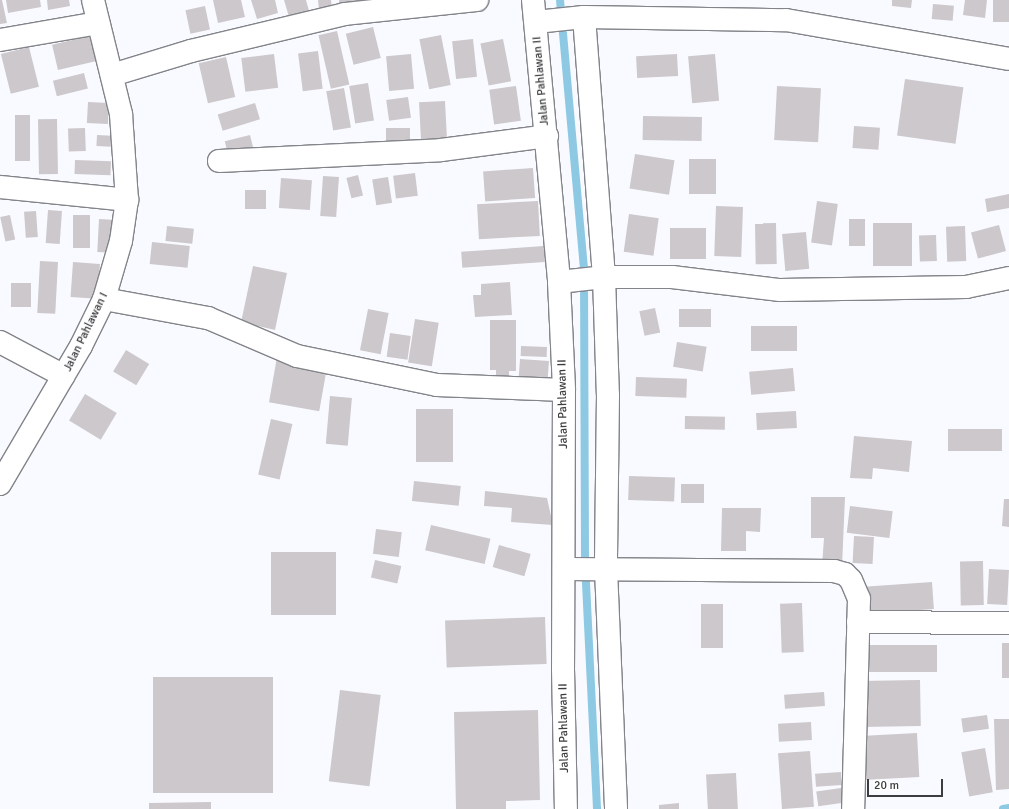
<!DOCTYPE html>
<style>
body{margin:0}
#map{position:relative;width:1009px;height:809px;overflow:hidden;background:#f9faff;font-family:Signika,sans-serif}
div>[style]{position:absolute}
.stream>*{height:8px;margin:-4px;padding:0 4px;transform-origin:4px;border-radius:4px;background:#8ec9e3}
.building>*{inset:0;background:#ccc8cc;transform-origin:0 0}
.roads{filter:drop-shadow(1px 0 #828489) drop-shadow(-1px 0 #828489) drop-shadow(0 1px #828489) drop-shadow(0 -1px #828489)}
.street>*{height:22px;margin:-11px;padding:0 11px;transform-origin:11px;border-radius:11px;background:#fff}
.secondary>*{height:22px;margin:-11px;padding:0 11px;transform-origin:11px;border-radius:11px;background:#fff}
span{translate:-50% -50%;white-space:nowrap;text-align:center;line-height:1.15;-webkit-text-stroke:3px #fff;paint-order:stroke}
.street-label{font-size:12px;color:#3c3d3f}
.scale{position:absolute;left:867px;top:779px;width:76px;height:18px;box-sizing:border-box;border:2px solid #3c3d3f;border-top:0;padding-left:5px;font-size:12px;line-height:14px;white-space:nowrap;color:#3c3d3f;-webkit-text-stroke:3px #fff;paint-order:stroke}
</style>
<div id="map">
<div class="stream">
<div style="left:560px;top:0;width:272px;rotate:84.9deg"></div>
<div style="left:584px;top:271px;width:292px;rotate:89.8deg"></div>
<div style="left:585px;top:563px;width:246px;rotate:87.2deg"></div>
<div style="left:1003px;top:809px;width:6px;rotate:-9deg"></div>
</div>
<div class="building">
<div style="clip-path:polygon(0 0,2px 0,7px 23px,0 24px)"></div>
<div style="clip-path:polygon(6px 0,40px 0,41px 7px,8px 13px)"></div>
<div style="clip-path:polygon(47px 0,69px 0,70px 6px,48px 10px)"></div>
<div style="clip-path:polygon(213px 0,241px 0,245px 17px,218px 23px)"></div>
<div style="clip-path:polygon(251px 0,275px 0,278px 13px,257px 19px)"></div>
<div style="clip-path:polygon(284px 0,306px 0,309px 11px,289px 17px)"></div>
<div style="clip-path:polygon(318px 0,331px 0,332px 8px,319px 10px)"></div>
<div style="clip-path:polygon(339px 0,358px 0,358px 2px,340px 7px)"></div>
<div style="clip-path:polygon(892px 0,912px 0,911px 8px,892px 6px)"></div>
<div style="clip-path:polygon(965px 0,987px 0,985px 18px,963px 15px)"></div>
<div style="left:993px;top:0;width:16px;height:22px"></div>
<div style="left:933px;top:4px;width:21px;height:15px;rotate:5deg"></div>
<div style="left:205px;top:6px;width:24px;height:20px;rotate:78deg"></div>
<div style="left:373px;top:27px;width:32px;height:28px;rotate:76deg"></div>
<div style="left:337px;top:31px;width:55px;height:19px;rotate:77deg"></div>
<div style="left:94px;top:35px;width:26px;height:43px;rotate:77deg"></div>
<div style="left:441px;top:35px;width:51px;height:22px;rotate:79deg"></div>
<div style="left:473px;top:39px;width:38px;height:21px;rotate:84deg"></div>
<div style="left:503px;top:39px;width:43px;height:23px;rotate:79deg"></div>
<div style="left:29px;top:47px;width:41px;height:29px;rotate:76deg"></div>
<div style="left:318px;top:51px;width:38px;height:20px;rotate:83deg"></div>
<div style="left:274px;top:54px;width:34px;height:33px;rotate:83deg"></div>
<div style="left:411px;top:54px;width:35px;height:25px;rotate:85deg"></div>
<div style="left:677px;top:54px;width:22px;height:41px;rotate:87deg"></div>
<div style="left:715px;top:54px;width:47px;height:27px;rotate:85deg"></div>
<div style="left:226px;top:57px;width:41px;height:28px;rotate:77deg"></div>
<div style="left:84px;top:73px;width:16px;height:32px;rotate:76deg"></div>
<div style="left:905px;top:79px;width:59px;height:57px;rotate:8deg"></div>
<div style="left:368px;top:83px;width:38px;height:19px;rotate:81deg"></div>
<div style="left:516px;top:86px;width:35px;height:27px;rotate:82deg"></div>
<div style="left:777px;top:86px;width:44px;height:54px;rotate:3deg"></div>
<div style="left:344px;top:88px;width:40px;height:18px;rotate:80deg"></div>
<div style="left:408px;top:97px;width:21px;height:22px;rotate:82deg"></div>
<div style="left:445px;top:101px;width:39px;height:26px;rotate:87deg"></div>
<div style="left:88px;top:102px;width:21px;height:21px;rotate:3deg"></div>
<div style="left:255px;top:103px;width:17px;height:39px;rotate:73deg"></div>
<div style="left:15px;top:115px;width:15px;height:46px"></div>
<div style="left:643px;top:116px;width:59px;height:24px;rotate:1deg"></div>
<div style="left:57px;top:119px;width:55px;height:19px;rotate:89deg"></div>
<div style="left:854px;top:126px;width:26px;height:22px;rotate:4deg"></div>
<div style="left:85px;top:128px;width:23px;height:17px;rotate:88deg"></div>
<div style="left:410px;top:128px;width:18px;height:24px;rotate:90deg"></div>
<div style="left:97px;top:135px;width:20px;height:11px;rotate:3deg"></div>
<div style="left:250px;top:135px;width:16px;height:26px;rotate:76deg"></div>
<div style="left:635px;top:154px;width:40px;height:35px;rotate:9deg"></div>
<div style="left:689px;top:159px;width:27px;height:35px"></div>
<div style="left:75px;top:160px;width:36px;height:14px;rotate:2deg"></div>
<div style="left:533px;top:168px;width:30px;height:50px;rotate:86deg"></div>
<div style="left:415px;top:173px;width:23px;height:22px;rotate:83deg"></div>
<div style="left:358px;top:175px;width:21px;height:12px;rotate:76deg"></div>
<div style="left:323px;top:176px;width:16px;height:40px;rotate:4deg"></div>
<div style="left:388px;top:177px;width:26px;height:16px;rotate:81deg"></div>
<div style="left:281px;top:178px;width:31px;height:30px;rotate:4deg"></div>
<div style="left:245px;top:190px;width:21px;height:19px"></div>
<div style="clip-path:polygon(1009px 194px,1009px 208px,987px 212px,985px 199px)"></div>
<div style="left:538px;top:201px;width:35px;height:61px;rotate:87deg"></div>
<div style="left:817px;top:201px;width:21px;height:42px;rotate:8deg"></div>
<div style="left:716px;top:206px;width:27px;height:50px;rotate:2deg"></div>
<div style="left:48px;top:210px;width:14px;height:33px;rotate:4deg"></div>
<div style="left:36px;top:211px;width:26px;height:12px;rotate:86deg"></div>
<div style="left:629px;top:214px;width:30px;height:38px;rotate:8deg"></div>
<div style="left:10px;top:215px;width:25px;height:10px;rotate:78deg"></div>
<div style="left:73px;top:215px;width:17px;height:33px"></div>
<div style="left:99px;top:219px;width:17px;height:33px;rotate:3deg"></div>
<div style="left:849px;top:219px;width:16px;height:27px"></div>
<div style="left:776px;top:223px;width:41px;height:21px;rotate:89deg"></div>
<div style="left:873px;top:223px;width:39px;height:43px"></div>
<div style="left:999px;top:225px;width:27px;height:29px;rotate:75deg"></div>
<div style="left:167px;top:226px;width:27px;height:15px;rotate:6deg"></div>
<div style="left:965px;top:226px;width:35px;height:19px;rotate:88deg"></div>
<div style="left:670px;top:228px;width:36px;height:31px"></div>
<div style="left:806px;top:232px;width:37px;height:24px;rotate:85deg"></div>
<div style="left:936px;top:235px;width:26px;height:17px;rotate:88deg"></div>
<div style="left:152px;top:242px;width:38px;height:22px;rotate:6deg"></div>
<div style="left:544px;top:246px;width:16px;height:83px;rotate:86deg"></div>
<div style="left:40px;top:261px;width:18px;height:52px;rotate:3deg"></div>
<div style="left:73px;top:262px;width:27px;height:35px;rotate:4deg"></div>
<div style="clip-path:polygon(253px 266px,287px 273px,275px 330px,258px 326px,258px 331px,240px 327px)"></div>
<div style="clip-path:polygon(510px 282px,512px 315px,475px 317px,473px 295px,481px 295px,481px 284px)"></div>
<div style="left:11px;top:283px;width:20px;height:24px"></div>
<div style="left:655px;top:308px;width:25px;height:16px;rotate:78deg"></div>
<div style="left:368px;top:309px;width:21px;height:42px;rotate:11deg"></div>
<div style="left:679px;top:309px;width:32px;height:18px"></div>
<div style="left:415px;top:319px;width:24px;height:44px;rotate:9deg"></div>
<div style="clip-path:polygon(490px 320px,516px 320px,516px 371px,509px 371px,509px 378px,496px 378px,496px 370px,490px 370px)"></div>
<div style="left:751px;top:326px;width:46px;height:25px"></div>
<div style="left:390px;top:333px;width:21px;height:24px;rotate:8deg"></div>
<div style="left:677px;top:342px;width:30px;height:25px;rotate:9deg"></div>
<div style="left:521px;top:346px;width:26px;height:10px;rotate:2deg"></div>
<div style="left:126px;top:350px;width:27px;height:25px;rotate:31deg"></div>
<div style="left:277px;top:357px;width:51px;height:46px;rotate:10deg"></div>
<div style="left:520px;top:359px;width:29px;height:18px;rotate:4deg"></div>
<div style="left:793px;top:368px;width:23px;height:44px;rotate:85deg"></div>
<div style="left:636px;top:377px;width:51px;height:19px;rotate:2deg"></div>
<div style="left:85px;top:394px;width:37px;height:31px;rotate:31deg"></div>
<div style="left:330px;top:396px;width:22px;height:48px;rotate:5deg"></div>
<div style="left:416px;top:409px;width:37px;height:53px"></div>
<div style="left:796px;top:411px;width:17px;height:40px;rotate:87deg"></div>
<div style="left:685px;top:416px;width:40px;height:13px;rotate:1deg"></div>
<div style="left:271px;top:419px;width:22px;height:57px;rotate:13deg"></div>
<div style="left:1002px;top:429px;width:22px;height:54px;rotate:90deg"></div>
<div style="clip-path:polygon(854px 436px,912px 441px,909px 472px,873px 468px,872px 479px,850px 478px)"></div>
<div style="left:629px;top:476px;width:46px;height:24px;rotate:2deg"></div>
<div style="left:414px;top:481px;width:47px;height:20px;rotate:6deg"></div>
<div style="left:681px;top:484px;width:23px;height:19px"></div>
<div style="clip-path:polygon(485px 491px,547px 498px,553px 525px,511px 522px,512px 508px,484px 506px)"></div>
<div style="clip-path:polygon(811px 497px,845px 497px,842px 567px,822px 566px,824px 538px,811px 538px)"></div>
<div style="clip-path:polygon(1004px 499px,1009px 499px,1009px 527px,1002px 526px)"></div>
<div style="left:850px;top:506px;width:43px;height:27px;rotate:7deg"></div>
<div style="clip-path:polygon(722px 508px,761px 508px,760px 532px,746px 531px,746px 551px,721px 551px)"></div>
<div style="left:431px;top:525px;width:61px;height:26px;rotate:13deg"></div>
<div style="left:376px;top:529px;width:26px;height:25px;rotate:7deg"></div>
<div style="left:854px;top:536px;width:20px;height:27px;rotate:3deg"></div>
<div style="left:499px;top:545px;width:33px;height:23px;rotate:16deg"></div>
<div style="left:336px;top:552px;width:63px;height:65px;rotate:90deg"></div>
<div style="left:375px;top:560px;width:27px;height:18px;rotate:13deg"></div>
<div style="left:983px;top:561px;width:44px;height:23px;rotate:89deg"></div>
<div style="left:989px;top:569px;width:20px;height:35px;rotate:3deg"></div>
<div style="left:932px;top:582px;width:27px;height:68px;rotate:86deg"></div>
<div style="left:802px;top:603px;width:49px;height:22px;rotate:88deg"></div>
<div style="left:701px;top:604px;width:22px;height:44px"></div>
<div style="left:545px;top:617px;width:47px;height:100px;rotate:88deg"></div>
<div style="left:1002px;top:643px;width:7px;height:35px"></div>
<div style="left:937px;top:645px;width:27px;height:72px;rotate:90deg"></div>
<div style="left:153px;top:677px;width:120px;height:116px"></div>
<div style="left:920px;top:680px;width:46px;height:60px;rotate:89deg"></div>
<div style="left:340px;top:690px;width:41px;height:92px;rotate:7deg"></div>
<div style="left:824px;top:692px;width:14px;height:40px;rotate:86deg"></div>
<div style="clip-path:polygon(538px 710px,540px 800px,506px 801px,506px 809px,456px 809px,454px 712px)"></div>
<div style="left:987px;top:715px;width:14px;height:26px;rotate:82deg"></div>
<div style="clip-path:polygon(994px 719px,1009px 719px,1009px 789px,996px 790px)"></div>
<div style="left:811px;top:722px;width:18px;height:33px;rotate:87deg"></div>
<div style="left:917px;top:733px;width:44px;height:61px;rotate:87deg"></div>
<div style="left:985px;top:748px;width:45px;height:24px;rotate:80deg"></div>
<div style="left:810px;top:751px;width:56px;height:32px;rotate:86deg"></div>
<div style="left:841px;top:772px;width:13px;height:26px;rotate:86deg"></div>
<div style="left:736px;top:773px;width:36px;height:30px;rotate:87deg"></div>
<div style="left:841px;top:788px;width:15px;height:25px;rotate:82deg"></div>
<div style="clip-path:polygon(211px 802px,211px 809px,149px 809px,149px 803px)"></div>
<div style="clip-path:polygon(679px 803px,679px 809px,659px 809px,659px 805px)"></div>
</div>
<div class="roads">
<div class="street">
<div style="left:584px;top:17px;width:261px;rotate:85.6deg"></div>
<div style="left:604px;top:277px;width:118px;rotate:88.1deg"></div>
<div style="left:608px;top:395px;width:174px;rotate:90.7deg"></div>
<div style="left:606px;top:569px;width:240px;rotate:87.6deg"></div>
<div style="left:536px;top:22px;width:48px;rotate:-5.9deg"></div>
<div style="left:584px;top:17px;width:202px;rotate:0.9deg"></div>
<div style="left:786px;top:20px;width:226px;rotate:9.9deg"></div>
<div style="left:0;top:40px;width:99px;rotate:-9.8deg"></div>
<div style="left:112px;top:75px;width:83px;rotate:-16.9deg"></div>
<div style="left:191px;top:51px;width:158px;rotate:-13.5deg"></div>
<div style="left:345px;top:14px;width:133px;rotate:-6.1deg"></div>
<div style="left:219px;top:161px;width:222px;rotate:-2.8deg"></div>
<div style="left:441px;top:150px;width:107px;rotate:-7.5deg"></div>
<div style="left:0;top:187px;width:128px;rotate:5.8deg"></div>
<div style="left:559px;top:282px;width:45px;rotate:-6.3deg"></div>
<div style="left:604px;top:277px;width:68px"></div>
<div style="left:672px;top:277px;width:109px;rotate:6.9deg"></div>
<div style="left:780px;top:290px;width:186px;rotate:-0.9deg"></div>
<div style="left:966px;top:287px;width:44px;rotate:-11.8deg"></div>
<div style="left:104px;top:299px;width:106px;rotate:10.4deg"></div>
<div style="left:208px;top:318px;width:97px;rotate:23.1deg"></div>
<div style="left:297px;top:356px;width:143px;rotate:11.7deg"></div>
<div style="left:437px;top:385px;width:127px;rotate:2.3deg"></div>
<div style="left:0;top:342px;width:72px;rotate:28deg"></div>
<div style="left:565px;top:569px;width:269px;rotate:0.4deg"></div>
<div style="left:834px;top:571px;width:11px;rotate:15deg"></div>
<div style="left:845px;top:574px;width:8px;rotate:45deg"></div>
<div style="left:851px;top:580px;width:21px;rotate:67deg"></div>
<div style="left:859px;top:599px;width:210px;rotate:91.6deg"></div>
<div style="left:858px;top:622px;width:151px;rotate:0.4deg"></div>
</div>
<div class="secondary">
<div style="left:533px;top:0;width:283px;rotate:84.7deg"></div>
<div style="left:559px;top:282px;width:108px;rotate:87.3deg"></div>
<div style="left:564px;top:390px;width:279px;rotate:90.2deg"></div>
<div style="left:563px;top:669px;width:140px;rotate:88.8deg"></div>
<div style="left:0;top:484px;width:160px;rotate:-59.6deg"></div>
<div style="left:81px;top:346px;width:52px;rotate:-63.9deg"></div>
<div style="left:104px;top:299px;width:60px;rotate:-73.7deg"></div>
<div style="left:121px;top:241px;width:41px;rotate:-81.7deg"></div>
<div style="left:127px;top:200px;width:86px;rotate:-94deg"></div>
<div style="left:121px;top:114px;width:117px;rotate:-103.8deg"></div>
</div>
</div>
<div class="street-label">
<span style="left:541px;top:81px;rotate:-95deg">Jalan Pahlawan II</span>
<span style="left:86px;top:332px;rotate:-64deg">Jalan Pahlawan I</span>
<span style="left:563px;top:404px;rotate:-91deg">Jalan Pahlawan II</span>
<span style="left:564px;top:728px;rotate:-91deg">Jalan Pahlawan II</span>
</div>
<div class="scale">20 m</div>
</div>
